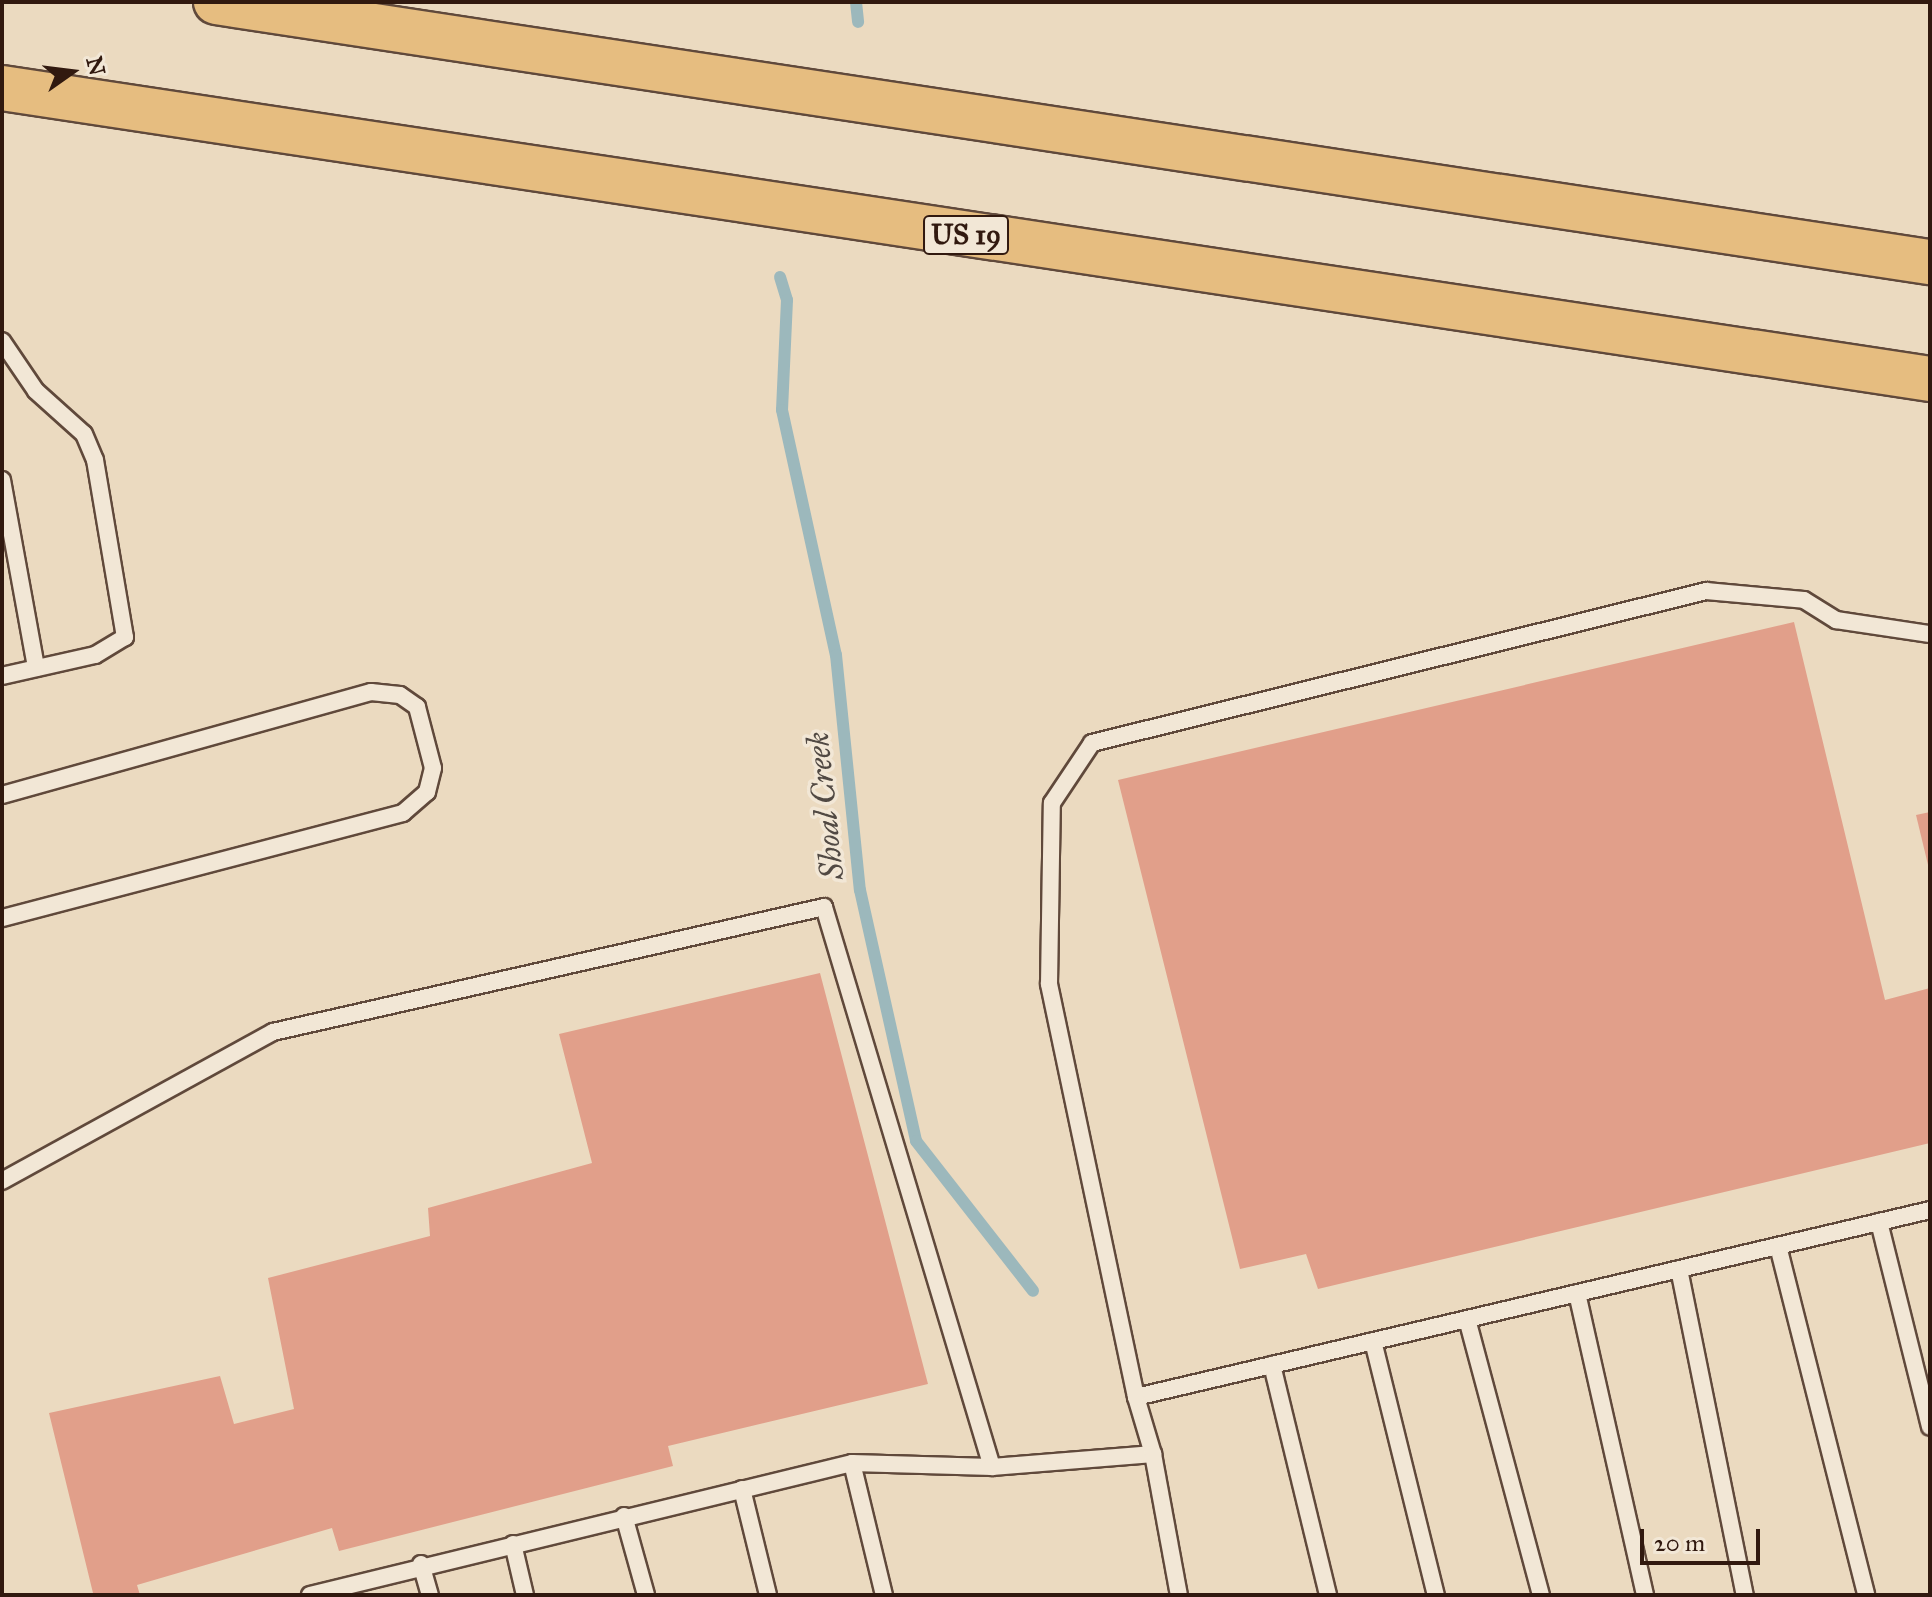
<!DOCTYPE html>
<style>
body{margin:0}
#map{position:relative;width:1932px;height:1597px;overflow:hidden;background:#ebdac0;font-family:"IM FELL Great Primer",serif}
div>[style]{position:absolute}
.stream>*{height:12px;margin:-6px;padding:0 6px;transform-origin:6px;border-radius:6px;background:#9cb8bc}
.building>*{inset:0;background:#e19f8a}
.roads{filter:drop-shadow(2px 0 #60493b) drop-shadow(-2px 0 #60493b) drop-shadow(0 2px #60493b) drop-shadow(0 -2px #60493b)}
.lane>*{height:16px;margin:-8px;padding:0 8px;transform-origin:8px;border-radius:8px;background:#f2e7d6}
.highway>*{height:44px;margin:-22px;padding:0 22px;transform-origin:22px;border-radius:22px;background:#e6bd80}
span{translate:-50% -50%;white-space:nowrap;text-align:center;line-height:1.15;-webkit-text-stroke:7px #f2e7d6;paint-order:stroke}
.shield-label span{padding:2px 6px;background:#f2e7d6;border:2px solid;border-radius:6px;-webkit-text-stroke-width:0}
.shield-label{font-size:28px;color:#31190f;font-weight:700}
.water-label{font-size:32px;color:#514943;font-style:italic}
.frame{position:absolute;inset:0;border:4px solid #31190f;pointer-events:none}
.north{position:absolute;left:32px;top:32px;width:80px;height:80px;-webkit-text-stroke:6px #f2e7d6;paint-order:stroke;rotate:76deg;font-size:22px;font-weight:700;line-height:32px;text-align:center;color:#31190f}
.north::after{content:'';display:block;margin:auto;width:28px;height:36px;background:#31190f;clip-path:polygon(50% 0,100% 100%,50% 72%,0 100%)}
.scale{position:absolute;left:1640px;top:1529px;width:120px;height:36px;box-sizing:border-box;border:4px solid #31190f;border-top:0;padding-left:10px;font-size:24px;line-height:28px;white-space:nowrap;color:#31190f;-webkit-text-stroke:6px #f2e7d6;paint-order:stroke}
</style>
<div id="map">
<div class="stream">
<div style="left:856px;top:2px;width:20px;rotate:84deg"></div>
<div style="left:780px;top:277px;width:24px;rotate:73deg"></div>
<div style="left:787px;top:300px;width:110px;rotate:92.6deg"></div>
<div style="left:782px;top:410px;width:251px;rotate:77.6deg"></div>
<div style="left:836px;top:655px;width:236px;rotate:84.2deg"></div>
<div style="left:860px;top:890px;width:257px;rotate:77.4deg"></div>
<div style="left:916px;top:1141px;width:190px;rotate:52deg"></div>
</div>
<div class="building">
<div style="clip-path:polygon(1794px 622px,1885px 1000px,1930px 988px,1930px 1143px,1318px 1289px,1306px 1254px,1240px 1269px,1118px 780px)"></div>
<div style="clip-path:polygon(1930px 812px,1930px 869px,1929px 869px,1916px 815px)"></div>
<div style="clip-path:polygon(820px 973px,928px 1384px,668px 1446px,673px 1466px,339px 1551px,332px 1528px,137px 1585px,140px 1595px,87px 1595px,93px 1593px,49px 1413px,220px 1376px,234px 1424px,294px 1409px,268px 1278px,430px 1236px,428px 1208px,592px 1163px,559px 1034px)"></div>
</div>
<div class="roads">
<div class="lane">
<div style="left:2px;top:341px;width:60px;rotate:55.8deg"></div>
<div style="left:36px;top:391px;width:64px;rotate:41.9deg"></div>
<div style="left:84px;top:434px;width:28px;rotate:67deg"></div>
<div style="left:95px;top:460px;width:180px;rotate:80.4deg"></div>
<div style="left:125px;top:637px;width:35px;rotate:149deg"></div>
<div style="left:95px;top:655px;width:95px;rotate:167.3deg"></div>
<div style="left:2px;top:480px;width:191px;rotate:79.7deg"></div>
<div style="left:2px;top:795px;width:383px;rotate:-15.6deg"></div>
<div style="left:371px;top:692px;width:29px;rotate:6deg"></div>
<div style="left:400px;top:695px;width:21px;rotate:35deg"></div>
<div style="left:417px;top:707px;width:63px;rotate:75.3deg"></div>
<div style="left:433px;top:768px;width:25px;rotate:104deg"></div>
<div style="left:427px;top:792px;width:32px;rotate:139deg"></div>
<div style="left:403px;top:813px;width:415px;rotate:165.3deg"></div>
<div style="left:2px;top:1181px;width:309px;rotate:-28.8deg"></div>
<div style="left:273px;top:1032px;width:565px;rotate:-12.78deg"></div>
<div style="left:824px;top:907px;width:585px;rotate:73.3deg"></div>
<div style="left:992px;top:1467px;width:140px;rotate:-178.4deg"></div>
<div style="left:852px;top:1463px;width:558px;rotate:166.31deg"></div>
<div style="left:1879px;top:1222px;width:211px;rotate:76deg"></div>
<div style="left:1778px;top:1246px;width:360px;rotate:75.8deg"></div>
<div style="left:1679px;top:1269px;width:333px;rotate:78.6deg"></div>
<div style="left:1577px;top:1293px;width:310px;rotate:77.3deg"></div>
<div style="left:1467px;top:1319px;width:286px;rotate:75deg"></div>
<div style="left:1373px;top:1341px;width:262px;rotate:76.1deg"></div>
<div style="left:1272px;top:1365px;width:237px;rotate:76.3deg"></div>
<div style="left:1136px;top:1397px;width:816px;rotate:-13.25deg"></div>
<div style="left:1153px;top:1454px;width:59px;rotate:-106.6deg"></div>
<div style="left:1136px;top:1397px;width:422px;rotate:-101.9deg"></div>
<div style="left:1049px;top:984px;width:181px;rotate:-89.1deg"></div>
<div style="left:1052px;top:803px;width:72px;rotate:-56.3deg"></div>
<div style="left:1092px;top:743px;width:633px;rotate:-13.9deg"></div>
<div style="left:1706px;top:591px;width:98px;rotate:5.2deg"></div>
<div style="left:1804px;top:600px;width:38px;rotate:32deg"></div>
<div style="left:1836px;top:620px;width:95px;rotate:8.5deg"></div>
<div style="left:852px;top:1463px;width:136px;rotate:76.4deg"></div>
<div style="left:992px;top:1467px;width:162px;rotate:-4.6deg"></div>
<div style="left:1153px;top:1454px;width:143px;rotate:79.6deg"></div>
<div style="left:742px;top:1489px;width:109px;rotate:76.2deg"></div>
<div style="left:624px;top:1516px;width:82px;rotate:74.4deg"></div>
<div style="left:513px;top:1544px;width:52px;rotate:76.8deg"></div>
<div style="left:421px;top:1564px;width:32px;rotate:74deg"></div>
</div>
<div class="highway">
<div style="left:216px;top:2px;width:1734px;rotate:8.63deg"></div>
<div style="left:2px;top:88px;width:1950px;rotate:8.58deg"></div>
</div>
</div>
<div class="shield-label">
<span style="left:966px;top:235px">US 19</span>
</div>
<div class="water-label">
<span style="left:826px;top:806px;rotate:-96deg">Shoal Creek</span>
</div>
<div class="frame"></div>
<div class="north">N</div>
<div class="scale">20 m</div>
</div>
